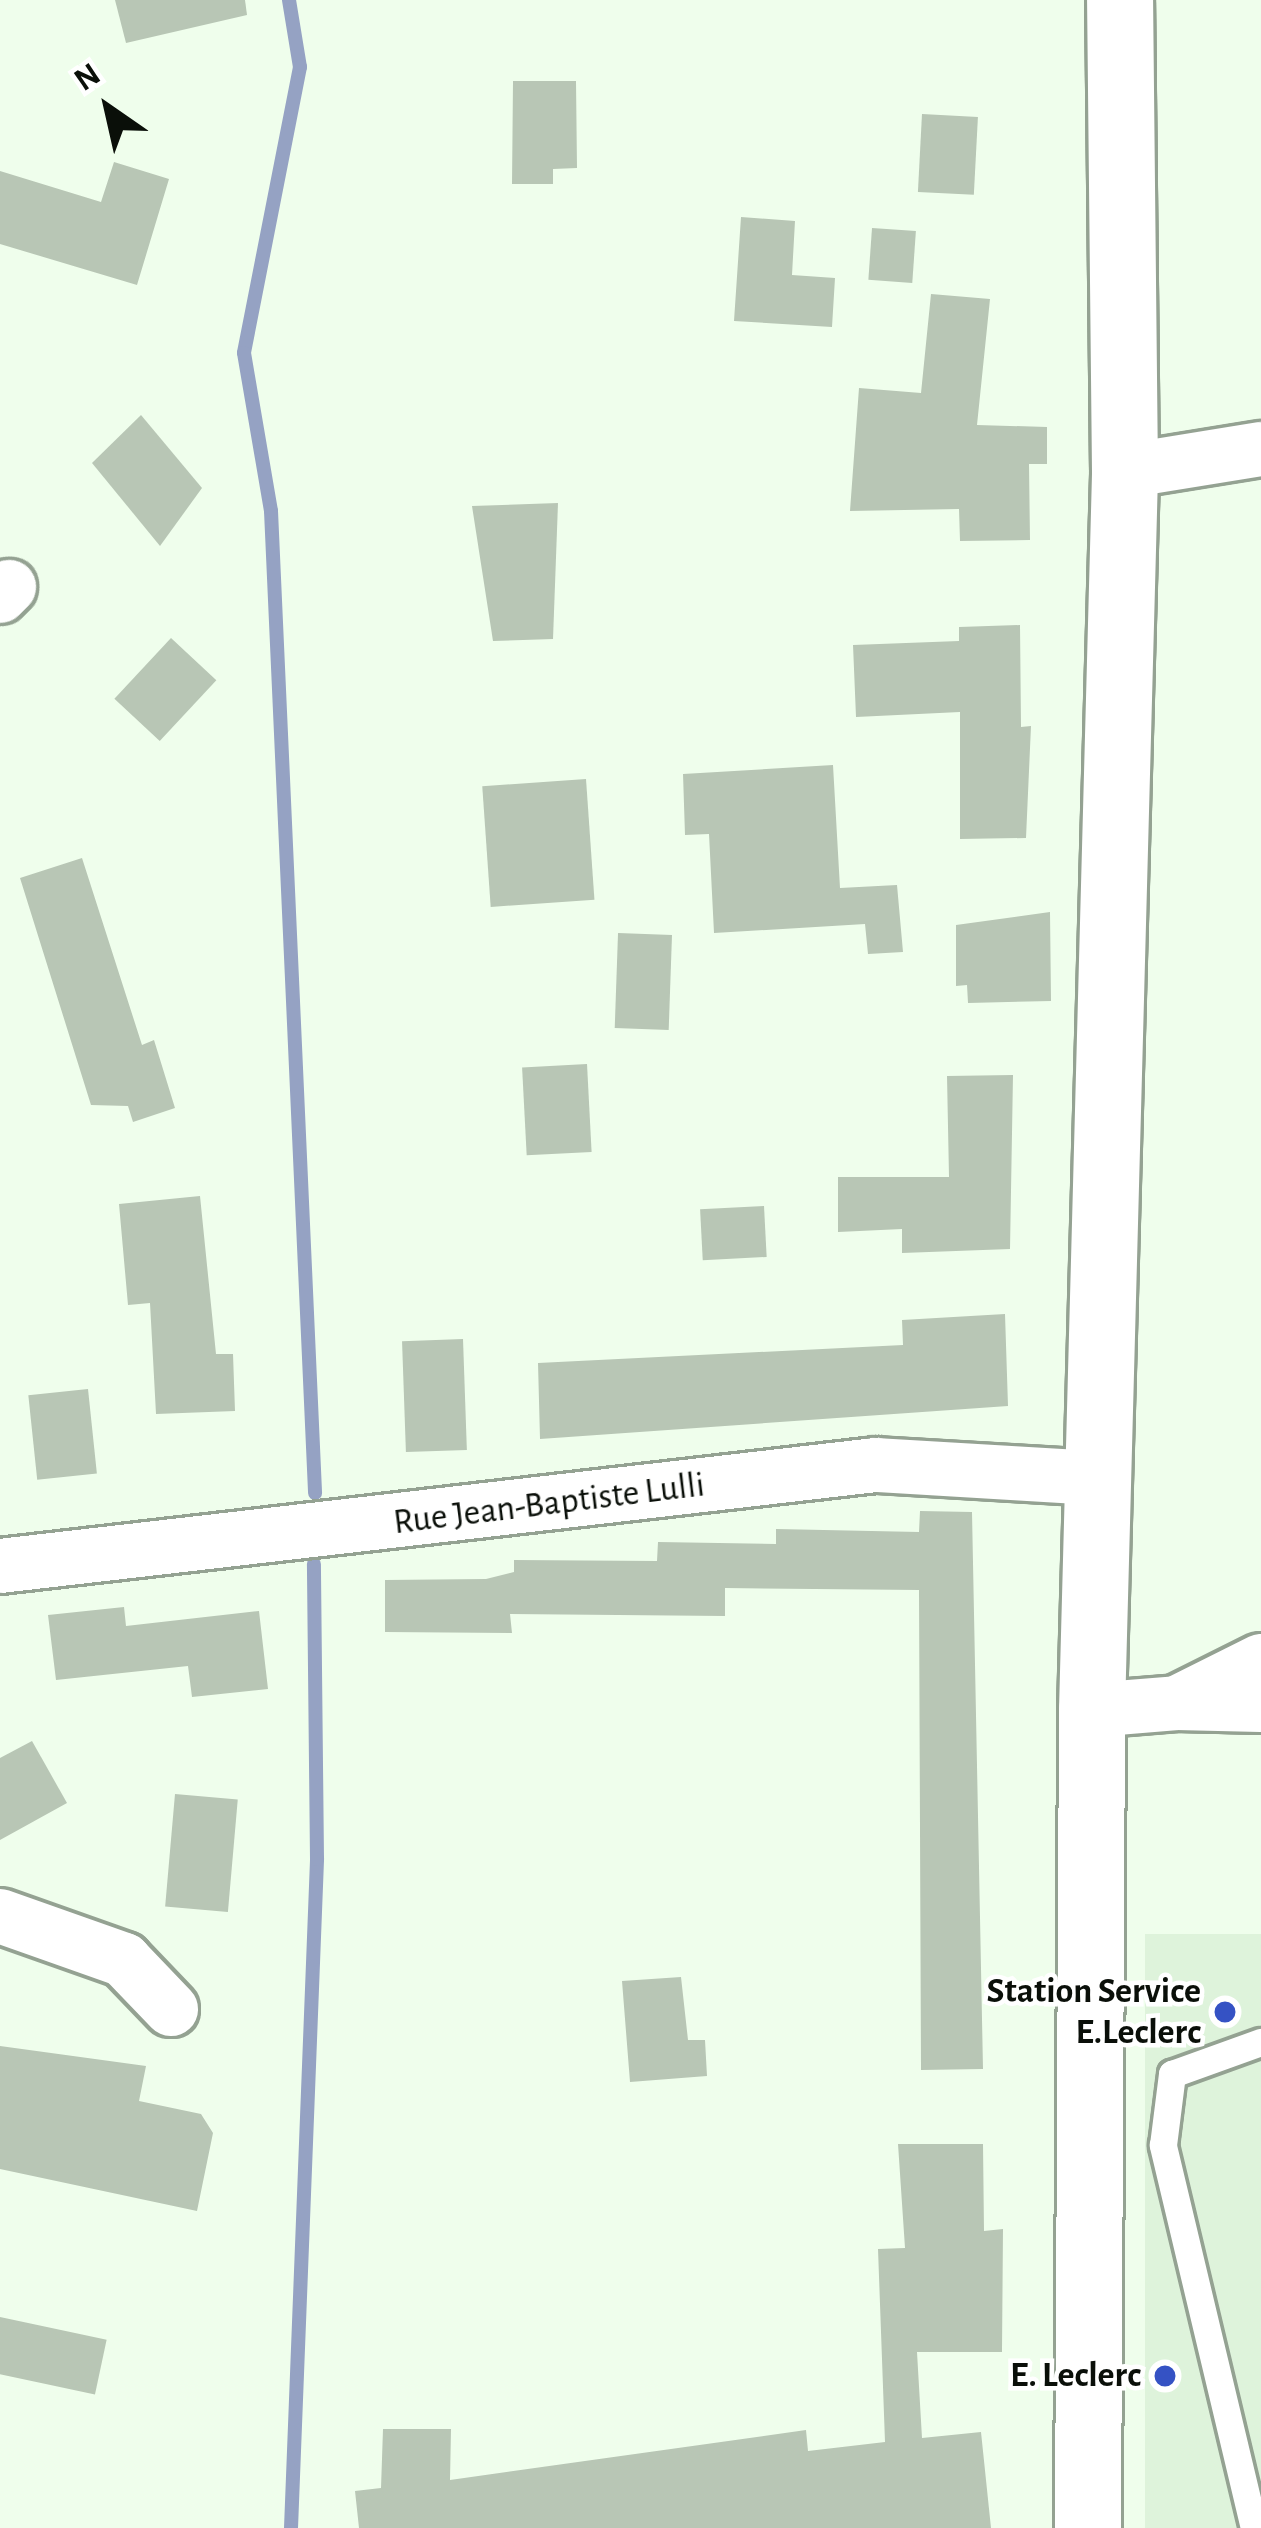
<!DOCTYPE html>
<style>
body{margin:0}
#map{position:relative;width:1261px;height:2528px;overflow:hidden;background:#effeec;font-family:"Alegreya Sans",sans-serif}
div>[style]{position:absolute}
.built>*{inset:0;background:#def3db;transform-origin:0 0}
.stream>*{height:14px;margin:-7px;padding:0 7px;transform-origin:7px;border-radius:7px;background:#95a2c3}
.building>*{inset:0;background:#b8c6b5;transform-origin:0 0}
.roads{filter:drop-shadow(3px 0 #94a292) drop-shadow(-3px 0 #94a292) drop-shadow(0 3px #94a292) drop-shadow(0 -3px #94a292)}
.service>*{height:27px;margin:-13.5px;padding:0 13.5px;transform-origin:13.5px;border-radius:13.5px;background:#fff}
.minor>*{height:54px;margin:-27px;padding:0 27px;transform-origin:27px;border-radius:27px;background:#fff}
.secondary>*{height:66px;margin:-33px;padding:0 33px;transform-origin:33px;border-radius:33px;background:#fff}
.dots>*{width:33px;height:33px;translate:-50% -50%;box-sizing:border-box;border:6px solid #fff;border-radius:50%}
span{translate:-50% -50%;white-space:nowrap;text-align:center;line-height:1.15;-webkit-text-stroke:9px #fff;paint-order:stroke}
.street-label{font-size:36px;color:#0a0f09}
.poi-label{font-size:36px;color:#0a0f09;font-weight:700}
.right{translate:-100% -50%;text-align:right}
.north{position:absolute;left:48px;top:48px;width:120px;height:120px;-webkit-text-stroke:9px #fff;paint-order:stroke;rotate:326deg;font-size:33px;font-weight:700;line-height:48px;text-align:center;color:#0a0f09}
.north::after{content:'';display:block;margin:auto;width:42px;height:54px;background:#0a0f09;clip-path:polygon(50% 0,100% 100%,50% 72%,0 100%)}
</style>
<div id="map">
<div class="built">
<div style="left:1261px;top:1934px;width:594px;height:116px;rotate:90deg"></div>
</div>
<div class="stream">
<div style="left:289px;top:0;width:68px;rotate:80.7deg"></div>
<div style="left:300px;top:67px;width:291px;rotate:101.1deg"></div>
<div style="left:244px;top:353px;width:160px;rotate:80.3deg"></div>
<div style="left:271px;top:511px;width:983px;rotate:87.43deg"></div>
<div style="left:291px;top:2528px;width:670px;rotate:-87.77deg"></div>
<div style="left:317px;top:1859px;width:295px;rotate:-90.6deg"></div>
</div>
<div class="building">
<div style="clip-path:polygon(115px 0,245px 0,247px 15px,126px 43px)"></div>
<div style="clip-path:polygon(513px 81px,576px 81px,577px 168px,553px 169px,553px 184px,512px 184px)"></div>
<div style="left:922px;top:114px;width:56px;height:78px;rotate:3deg"></div>
<div style="clip-path:polygon(114px 162px,169px 179px,137px 285px,0 244px,0 171px,101px 202px)"></div>
<div style="clip-path:polygon(741px 217px,795px 221px,792px 275px,835px 278px,832px 327px,734px 321px)"></div>
<div style="left:872px;top:228px;width:44px;height:52px;rotate:4deg"></div>
<div style="clip-path:polygon(931px 294px,990px 299px,977px 425px,1047px 427px,1047px 464px,1029px 464px,1030px 540px,960px 541px,959px 509px,850px 511px,859px 388px,921px 393px)"></div>
<div style="clip-path:polygon(141px 415px,202px 488px,160px 546px,92px 463px)"></div>
<div style="clip-path:polygon(558px 503px,553px 639px,493px 641px,472px 506px)"></div>
<div style="clip-path:polygon(1020px 625px,1021px 727px,1031px 726px,1026px 838px,960px 839px,960px 712px,856px 717px,853px 645px,959px 641px,959px 627px)"></div>
<div style="left:171px;top:638px;width:62px;height:83px;rotate:43deg"></div>
<div style="clip-path:polygon(833px 765px,840px 888px,897px 885px,903px 952px,868px 954px,865px 924px,714px 933px,709px 834px,685px 835px,683px 774px)"></div>
<div style="left:586px;top:779px;width:121px;height:104px;rotate:86deg"></div>
<div style="clip-path:polygon(82px 858px,142px 1045px,154px 1040px,175px 1108px,133px 1122px,128px 1106px,91px 1105px,20px 878px)"></div>
<div style="clip-path:polygon(1050px 912px,1051px 1001px,968px 1003px,967px 985px,956px 986px,956px 925px)"></div>
<div style="left:672px;top:935px;width:95px;height:54px;rotate:92deg"></div>
<div style="left:587px;top:1064px;width:88px;height:65px;rotate:87deg"></div>
<div style="clip-path:polygon(1013px 1075px,1010px 1249px,902px 1253px,902px 1229px,838px 1232px,838px 1177px,949px 1177px,947px 1076px)"></div>
<div style="clip-path:polygon(200px 1196px,216px 1354px,233px 1354px,235px 1411px,156px 1414px,150px 1303px,128px 1305px,119px 1204px)"></div>
<div style="left:764px;top:1206px;width:51px;height:64px;rotate:87deg"></div>
<div style="clip-path:polygon(1005px 1314px,1008px 1406px,540px 1439px,538px 1363px,903px 1345px,902px 1320px)"></div>
<div style="left:463px;top:1339px;width:111px;height:61px;rotate:88deg"></div>
<div style="left:88px;top:1389px;width:85px;height:60px;rotate:84deg"></div>
<div style="clip-path:polygon(920px 1511px,972px 1512px,983px 2069px,921px 2070px,919px 1590px,725px 1588px,725px 1616px,510px 1614px,512px 1633px,385px 1632px,385px 1580px,486px 1579px,514px 1572px,514px 1560px,657px 1561px,658px 1542px,776px 1544px,776px 1529px,919px 1532px)"></div>
<div style="clip-path:polygon(124px 1607px,126px 1626px,259px 1611px,268px 1689px,192px 1697px,188px 1666px,56px 1680px,48px 1615px)"></div>
<div style="clip-path:polygon(32px 1741px,67px 1803px,0 1840px,0 1758px)"></div>
<div style="left:175px;top:1794px;width:63px;height:113px;rotate:5deg"></div>
<div style="clip-path:polygon(681px 1977px,688px 2040px,705px 2040px,707px 2076px,630px 2082px,622px 1981px)"></div>
<div style="clip-path:polygon(0 2046px,146px 2066px,139px 2101px,201px 2114px,213px 2133px,197px 2211px,0 2169px)"></div>
<div style="clip-path:polygon(898px 2144px,983px 2144px,984px 2231px,1003px 2229px,1002px 2352px,917px 2352px,922px 2438px,981px 2432px,991px 2528px,359px 2528px,355px 2491px,381px 2488px,383px 2429px,451px 2429px,450px 2480px,806px 2430px,808px 2451px,885px 2442px,878px 2249px,905px 2248px)"></div>
<div style="left:0;top:2317px;width:109px;height:56px;rotate:12deg"></div>
</div>
<div class="roads">
<div class="service">
<div style="left:1254px;top:2528px;width:394px;rotate:-103.4deg"></div>
<div style="left:1163px;top:2145px;width:72px;rotate:-82.8deg"></div>
<div style="left:1172px;top:2074px;width:95px;rotate:-19.8deg"></div>
</div>
<div class="minor">
<div style="left:1125px;top:471px;width:138px;rotate:-9.2deg"></div>
<div style="left:0;top:596px;width:13px;rotate:-45deg"></div>
<div style="left:0;top:1566px;width:882px;rotate:-6.58deg"></div>
<div style="left:876px;top:1465px;width:222px;rotate:3.4deg"></div>
<div style="left:1177px;top:1703px;width:84px;rotate:1.4deg"></div>
<div style="left:1092px;top:1710px;width:85px;rotate:-4.7deg"></div>
<div style="left:1177px;top:1703px;width:94px;rotate:-26.6deg"></div>
<div style="left:0;top:1916px;width:132px;rotate:19.5deg"></div>
<div style="left:124px;top:1960px;width:68px;rotate:46.2deg"></div>
</div>
<div class="secondary">
<div style="left:1088px;top:2528px;width:818px;rotate:-89.72deg"></div>
<div style="left:1092px;top:1710px;width:1239px;rotate:-88.47deg"></div>
<div style="left:1125px;top:471px;width:471px;rotate:-90.6deg"></div>
</div>
</div>
<div class="dots">
<div style="left:1225px;top:2012px;background:#3552c4"></div>
<div style="left:1165px;top:2376px;background:#3552c4"></div>
</div>
<div class="street-label">
<span style="left:549px;top:1504px;rotate:-7deg">Rue Jean-Baptiste Lulli</span>
</div>
<div class="poi-label">
<span class="right" style="left:1201px;top:2012px">Station Service<br>E.Leclerc</span>
<span class="right" style="left:1141px;top:2376px">E. Leclerc</span>
</div>
<div class="north">N</div>
</div>
